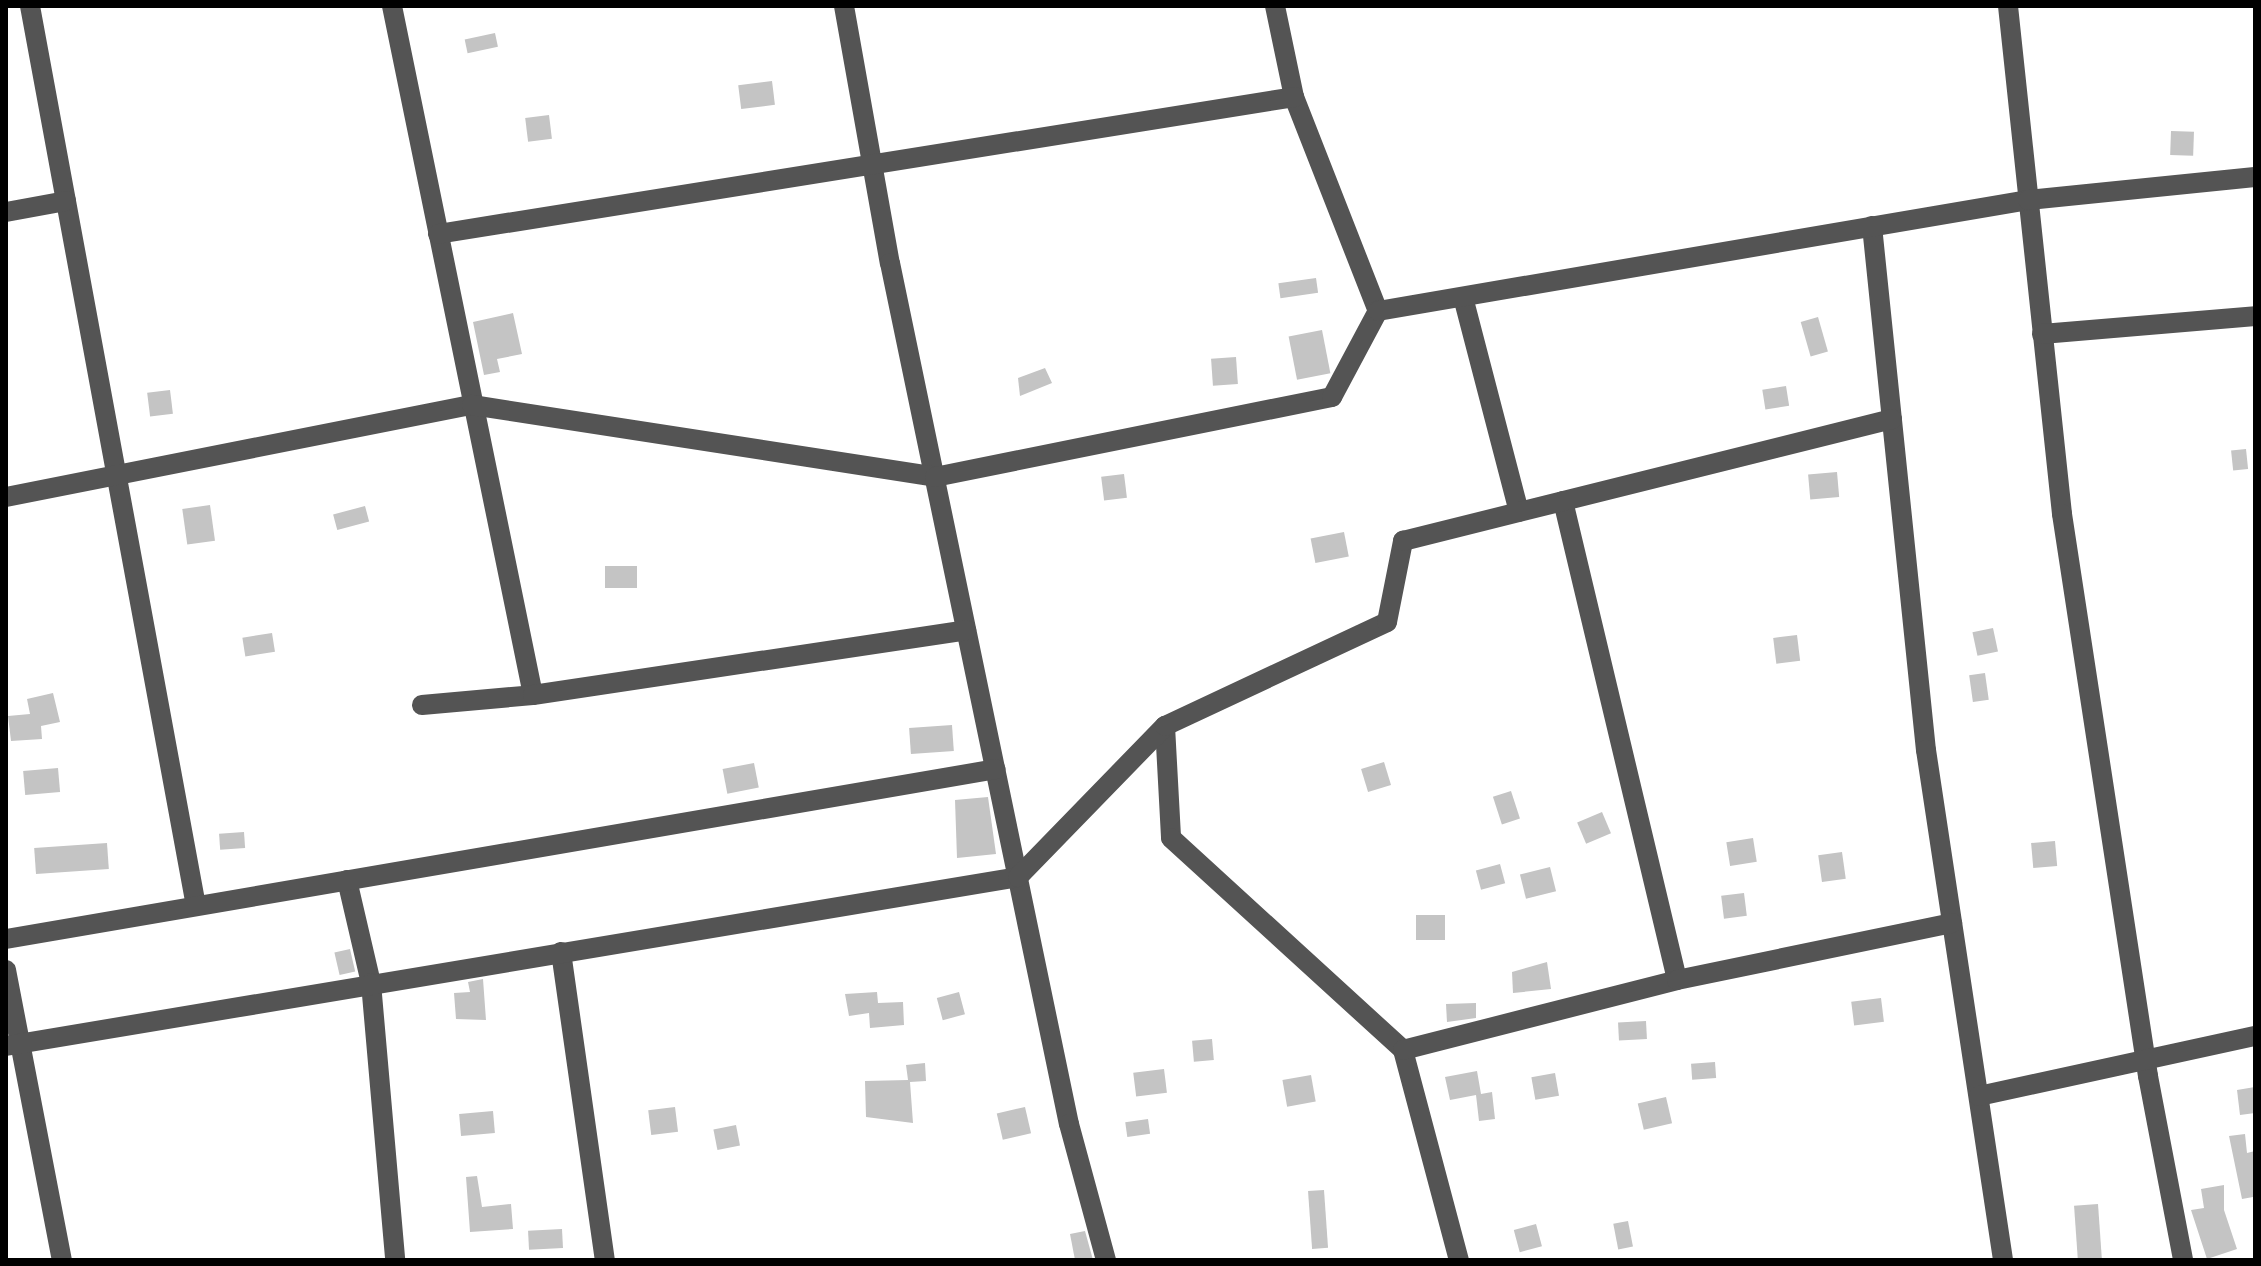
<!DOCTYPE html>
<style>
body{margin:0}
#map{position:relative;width:2261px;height:1266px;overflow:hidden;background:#fff;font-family:Overpass,sans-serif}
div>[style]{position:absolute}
.building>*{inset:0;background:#c4c4c4;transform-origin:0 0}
.minor>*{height:20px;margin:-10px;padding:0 10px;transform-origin:10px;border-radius:10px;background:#545454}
span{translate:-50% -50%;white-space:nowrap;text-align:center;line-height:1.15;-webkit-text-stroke:6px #fff;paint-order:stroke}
.frame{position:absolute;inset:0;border:8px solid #000;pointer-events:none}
</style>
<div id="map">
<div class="building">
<div style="left:495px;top:33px;width:14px;height:31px;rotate:78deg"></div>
<div style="left:772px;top:81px;width:24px;height:34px;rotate:83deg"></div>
<div style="left:549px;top:115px;width:24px;height:24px;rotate:83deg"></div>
<div style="left:2171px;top:131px;width:23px;height:24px;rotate:2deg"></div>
<div style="left:1316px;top:278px;width:15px;height:38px;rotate:82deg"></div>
<div style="clip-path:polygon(513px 313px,522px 354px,497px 359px,500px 372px,484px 375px,473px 322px)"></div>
<div style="left:1818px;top:317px;width:36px;height:18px;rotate:74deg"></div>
<div style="left:1322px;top:330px;width:44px;height:34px;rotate:79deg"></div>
<div style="left:1236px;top:357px;width:27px;height:25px;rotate:86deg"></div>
<div style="clip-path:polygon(1045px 368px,1052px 383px,1020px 396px,1018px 378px)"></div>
<div style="left:1786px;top:386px;width:20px;height:24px;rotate:81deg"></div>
<div style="left:170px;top:390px;width:24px;height:23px;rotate:83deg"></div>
<div style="left:2246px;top:449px;width:20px;height:15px;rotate:84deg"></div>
<div style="left:1837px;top:472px;width:25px;height:29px;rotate:85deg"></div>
<div style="left:1124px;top:474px;width:24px;height:23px;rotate:83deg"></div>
<div style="left:210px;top:505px;width:36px;height:28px;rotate:82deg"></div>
<div style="left:365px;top:506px;width:16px;height:33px;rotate:75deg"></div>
<div style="left:1344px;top:532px;width:25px;height:34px;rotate:79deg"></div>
<div style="left:605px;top:566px;width:32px;height:22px"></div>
<div style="left:1993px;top:628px;width:24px;height:21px;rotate:78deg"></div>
<div style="left:272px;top:633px;width:19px;height:30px;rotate:81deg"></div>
<div style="left:1797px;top:635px;width:26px;height:24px;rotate:83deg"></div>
<div style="left:1985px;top:673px;width:27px;height:16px;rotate:82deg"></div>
<div style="clip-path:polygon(53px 693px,60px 722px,41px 726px,42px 739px,11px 741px,8px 716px,30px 714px,27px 699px)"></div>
<div style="left:952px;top:725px;width:26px;height:43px;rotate:86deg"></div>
<div style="left:1384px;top:762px;width:24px;height:24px;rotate:73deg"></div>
<div style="left:754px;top:763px;width:25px;height:32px;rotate:79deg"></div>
<div style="left:58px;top:768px;width:24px;height:35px;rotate:85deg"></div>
<div style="left:1511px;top:791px;width:29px;height:19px;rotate:72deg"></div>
<div style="clip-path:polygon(988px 797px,996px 854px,957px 858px,955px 800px)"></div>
<div style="left:1602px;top:812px;width:23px;height:27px;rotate:67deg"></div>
<div style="left:244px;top:832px;width:16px;height:25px;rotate:86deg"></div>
<div style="left:1753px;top:838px;width:24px;height:27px;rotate:81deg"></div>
<div style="left:2055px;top:841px;width:25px;height:24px;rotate:85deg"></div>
<div style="left:107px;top:843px;width:26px;height:73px;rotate:86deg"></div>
<div style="left:1842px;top:852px;width:27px;height:24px;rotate:82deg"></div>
<div style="left:1500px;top:864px;width:20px;height:25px;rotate:75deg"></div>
<div style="left:1550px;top:867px;width:25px;height:31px;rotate:76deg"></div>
<div style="left:1744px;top:893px;width:23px;height:23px;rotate:83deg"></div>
<div style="left:1416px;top:915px;width:29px;height:25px"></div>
<div style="left:350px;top:949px;width:23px;height:16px;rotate:77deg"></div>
<div style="clip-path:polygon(1547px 962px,1551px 989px,1513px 993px,1512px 972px)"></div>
<div style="clip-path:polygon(483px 979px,486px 1020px,456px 1019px,454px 993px,470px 992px,468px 982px)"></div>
<div style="clip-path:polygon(877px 992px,878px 1003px,903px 1002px,904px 1025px,870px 1028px,869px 1013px,849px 1016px,845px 994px)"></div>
<div style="left:959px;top:992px;width:23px;height:23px;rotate:75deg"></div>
<div style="left:1881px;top:998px;width:24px;height:30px;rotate:83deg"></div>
<div style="clip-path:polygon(1476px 1003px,1476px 1018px,1447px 1022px,1446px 1004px)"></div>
<div style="left:1646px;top:1021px;width:18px;height:28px;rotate:87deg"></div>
<div style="left:1212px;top:1039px;width:21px;height:20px;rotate:85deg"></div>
<div style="left:1715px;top:1062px;width:16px;height:24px;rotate:86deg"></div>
<div style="clip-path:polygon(925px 1063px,926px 1081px,910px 1082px,913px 1123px,866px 1117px,865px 1081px,908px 1080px,906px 1065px)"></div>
<div style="left:1164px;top:1069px;width:24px;height:31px;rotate:83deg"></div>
<div style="clip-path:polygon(1477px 1071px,1481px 1094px,1492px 1092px,1495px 1119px,1479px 1121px,1476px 1095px,1450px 1100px,1445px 1077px)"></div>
<div style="left:1555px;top:1073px;width:23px;height:24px;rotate:80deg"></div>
<div style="left:1311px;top:1075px;width:27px;height:29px;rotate:80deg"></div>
<div style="clip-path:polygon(2255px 1087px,2255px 1113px,2240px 1115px,2237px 1090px)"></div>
<div style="left:1666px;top:1097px;width:27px;height:29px;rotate:77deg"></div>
<div style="left:675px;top:1107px;width:25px;height:27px;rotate:83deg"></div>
<div style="left:1025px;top:1107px;width:27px;height:29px;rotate:77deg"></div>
<div style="left:493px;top:1111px;width:22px;height:34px;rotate:85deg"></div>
<div style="left:1148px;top:1119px;width:15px;height:23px;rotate:82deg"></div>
<div style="left:736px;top:1125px;width:21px;height:23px;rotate:79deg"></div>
<div style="clip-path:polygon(2245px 1134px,2247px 1153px,2255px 1151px,2255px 1175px,2253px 1197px,2242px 1199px,2229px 1136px)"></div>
<div style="clip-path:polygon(477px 1176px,482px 1207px,511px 1204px,513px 1229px,470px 1232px,466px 1177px)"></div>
<div style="clip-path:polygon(2224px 1185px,2224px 1210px,2237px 1249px,2207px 1259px,2191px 1210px,2204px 1208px,2201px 1189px)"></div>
<div style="left:1324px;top:1190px;width:58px;height:16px;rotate:86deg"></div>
<div style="left:2098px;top:1204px;width:56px;height:24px;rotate:86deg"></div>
<div style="left:1628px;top:1221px;width:26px;height:15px;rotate:79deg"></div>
<div style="left:1536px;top:1224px;width:23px;height:23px;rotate:75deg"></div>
<div style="left:562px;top:1229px;width:19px;height:34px;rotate:87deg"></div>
<div style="clip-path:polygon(1085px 1231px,1093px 1260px,1075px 1260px,1070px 1234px)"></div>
</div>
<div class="minor">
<div style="left:30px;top:6px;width:915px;rotate:79.55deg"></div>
<div style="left:392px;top:6px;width:703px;rotate:78.43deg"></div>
<div style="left:844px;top:6px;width:261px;rotate:79.9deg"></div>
<div style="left:890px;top:263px;width:879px;rotate:78.26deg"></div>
<div style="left:1069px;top:1124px;width:141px;rotate:74.8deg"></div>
<div style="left:1275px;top:6px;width:93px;rotate:78.2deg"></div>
<div style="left:1294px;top:97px;width:230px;rotate:68.6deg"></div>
<div style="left:2008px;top:6px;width:511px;rotate:83.93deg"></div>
<div style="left:2062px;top:514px;width:569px;rotate:81.3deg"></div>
<div style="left:2148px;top:1076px;width:187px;rotate:79.2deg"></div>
<div style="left:6px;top:212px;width:61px;rotate:-10.4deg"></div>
<div style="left:1872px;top:226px;width:527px;rotate:84.12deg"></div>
<div style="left:1926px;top:750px;width:516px;rotate:81.41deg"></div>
<div style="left:438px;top:234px;width:867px;rotate:-9.09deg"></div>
<div style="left:1463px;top:297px;width:222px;rotate:75.4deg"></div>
<div style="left:2042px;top:334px;width:214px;rotate:-4.8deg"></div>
<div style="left:6px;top:497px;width:475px;rotate:-11.2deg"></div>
<div style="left:472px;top:405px;width:469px;rotate:8.8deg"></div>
<div style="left:935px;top:477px;width:405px;rotate:-11.4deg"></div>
<div style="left:1332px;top:397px;width:98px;rotate:-61.9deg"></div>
<div style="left:1378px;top:311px;width:659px;rotate:-9.69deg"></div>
<div style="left:2028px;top:200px;width:228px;rotate:-5.8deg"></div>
<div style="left:1563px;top:501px;width:492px;rotate:76.6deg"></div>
<div style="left:422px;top:705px;width:111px;rotate:-5.1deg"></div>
<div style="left:533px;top:695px;width:438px;rotate:-8.5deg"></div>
<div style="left:1165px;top:726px;width:112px;rotate:86.9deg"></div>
<div style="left:1171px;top:838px;width:314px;rotate:42.4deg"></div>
<div style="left:1403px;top:1050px;width:217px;rotate:75.1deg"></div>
<div style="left:347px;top:880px;width:106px;rotate:76.9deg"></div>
<div style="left:371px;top:983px;width:278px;rotate:85deg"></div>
<div style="left:6px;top:939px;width:1004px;rotate:-9.74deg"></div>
<div style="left:561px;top:952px;width:311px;rotate:81.9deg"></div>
<div style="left:6px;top:970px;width:295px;rotate:79.1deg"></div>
<div style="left:6px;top:1046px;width:1026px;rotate:-9.48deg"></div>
<div style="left:1018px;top:877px;width:211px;rotate:-45.8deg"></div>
<div style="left:1165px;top:726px;width:245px;rotate:-25.1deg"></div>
<div style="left:1387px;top:622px;width:83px;rotate:-78.8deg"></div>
<div style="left:1403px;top:541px;width:504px;rotate:-14.01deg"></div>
<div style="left:1403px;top:1050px;width:283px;rotate:-14.3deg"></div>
<div style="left:1677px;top:980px;width:281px;rotate:-11.7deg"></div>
<div style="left:1979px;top:1096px;width:282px;rotate:-12.3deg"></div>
</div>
<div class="frame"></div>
</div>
